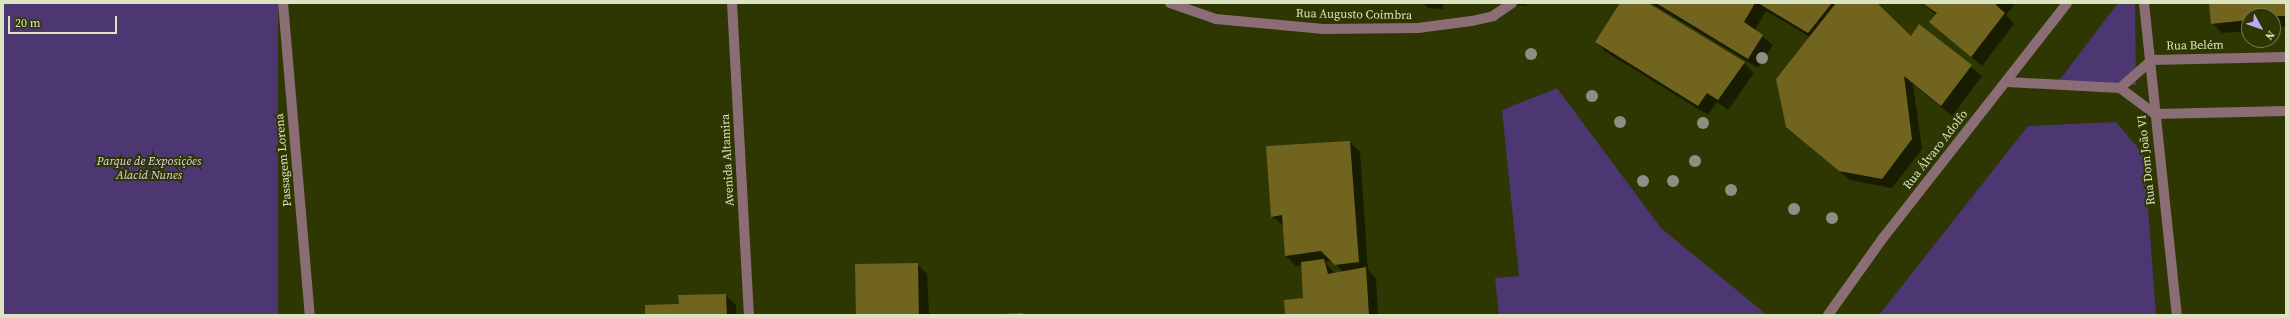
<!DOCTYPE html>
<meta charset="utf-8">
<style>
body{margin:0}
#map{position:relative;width:2289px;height:318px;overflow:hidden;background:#2e3602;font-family:"Source Serif 4",serif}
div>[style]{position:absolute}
.green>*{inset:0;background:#4c3773;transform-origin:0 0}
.shadow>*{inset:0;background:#0007}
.building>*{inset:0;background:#71641e;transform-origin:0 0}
.minor>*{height:10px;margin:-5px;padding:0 5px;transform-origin:5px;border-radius:5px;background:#8b6d76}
.trees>*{width:12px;height:12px;margin:-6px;border-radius:50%;background:#8e8e85}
span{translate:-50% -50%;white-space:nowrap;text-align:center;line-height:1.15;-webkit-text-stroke:4px #2e3602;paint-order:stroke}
.street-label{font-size:12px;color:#dbe3c2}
.park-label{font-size:12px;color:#ddd6f1;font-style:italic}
.frame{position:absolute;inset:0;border:4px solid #dbe3c2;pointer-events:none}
.north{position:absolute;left:2241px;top:8px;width:40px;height:40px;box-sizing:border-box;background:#2e3602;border:1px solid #737b4f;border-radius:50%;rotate:130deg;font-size:11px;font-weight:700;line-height:16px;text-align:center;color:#dbe3c2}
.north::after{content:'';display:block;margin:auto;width:14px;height:18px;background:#c0a8f4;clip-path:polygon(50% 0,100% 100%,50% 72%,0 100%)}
.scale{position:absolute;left:8px;top:16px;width:109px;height:18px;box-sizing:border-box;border:2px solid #dbe3c2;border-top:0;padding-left:5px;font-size:12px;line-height:14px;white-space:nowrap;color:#dbe3c2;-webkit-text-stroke:3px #2e3602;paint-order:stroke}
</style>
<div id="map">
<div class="green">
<div style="left:3px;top:3px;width:275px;height:312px"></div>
<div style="clip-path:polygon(2118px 3px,2135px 3px,2136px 85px,2055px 86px)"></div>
<div style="clip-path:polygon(1557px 88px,1661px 228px,1767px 315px,1499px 315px,1495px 278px,1519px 276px,1502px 110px)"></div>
<div style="clip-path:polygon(2116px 122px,2144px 155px,2156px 315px,1879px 315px,2028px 126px)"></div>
</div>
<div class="shadow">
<div style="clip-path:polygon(1423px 3px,1443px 3px,1443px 9px,1428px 8px)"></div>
<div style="clip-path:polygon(1504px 3px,1527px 3px,1526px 6px)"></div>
<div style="clip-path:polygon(1621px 3px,1646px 3px,1744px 63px,1754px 73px,1728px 110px,1717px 102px,1708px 115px,1606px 52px,1596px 42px)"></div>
<div style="clip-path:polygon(1651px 3px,1873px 3px,1911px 37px,1919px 25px,1982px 76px,1952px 116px,1913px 84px,1922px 149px,1892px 188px,1850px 180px,1787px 127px,1810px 37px,1766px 11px,1755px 30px,1773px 45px,1758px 68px)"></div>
<div style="clip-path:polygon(1920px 3px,2015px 3px,2006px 15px,2014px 24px,1982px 66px,1931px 22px,1937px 15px)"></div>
<div style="clip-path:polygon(2210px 3px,2286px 3px,2286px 26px,2273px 28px,2273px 16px,2249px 16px,2249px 31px,2222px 33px,2212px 23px)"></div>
<div style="clip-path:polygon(evenodd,1350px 142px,1360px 152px,1368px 270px,1376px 278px,1378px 315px,1286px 315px,1304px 299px,1302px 265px,1296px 266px,1286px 256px,1284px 226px,1272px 216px,1350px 142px,1332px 261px,1343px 272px,1335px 274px,1325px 262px,1332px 261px)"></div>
<div style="clip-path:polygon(917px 264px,927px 274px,929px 315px,857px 315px)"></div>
<div style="clip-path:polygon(725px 295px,736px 305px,736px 315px,646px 315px)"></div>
</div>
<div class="building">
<div style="clip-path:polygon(1620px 3px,1648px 3px,1745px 62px,1718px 100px,1707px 93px,1698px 106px,1595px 42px)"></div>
<div style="clip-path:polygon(1656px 3px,1755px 3px,1744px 22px,1763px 35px,1748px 59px)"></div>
<div style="clip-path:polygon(1758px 3px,1832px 3px,1808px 33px)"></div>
<div style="clip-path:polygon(1836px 3px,1877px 3px,1911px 36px,1919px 24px,1972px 65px,1941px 106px,1904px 76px,1912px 139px,1882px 179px,1839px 171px,1786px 127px,1776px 79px)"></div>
<div style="clip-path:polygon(1922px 3px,1998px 3px,1996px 5px,2005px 13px,1971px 57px,1929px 22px,1937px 13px)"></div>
<div style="clip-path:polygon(2209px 3px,2286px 3px,2286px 16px,2249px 16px,2249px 20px,2211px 24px)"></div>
<div style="clip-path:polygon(1350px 141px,1359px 262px,1335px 265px,1321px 251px,1285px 256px,1282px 215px,1271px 217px,1266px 146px)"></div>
<div style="clip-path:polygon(1324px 259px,1328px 274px,1366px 267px,1369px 315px,1285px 315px,1284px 300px,1303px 298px,1301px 262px)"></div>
<div style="left:918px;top:263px;width:52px;height:63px;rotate:89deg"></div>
<div style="clip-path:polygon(726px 294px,727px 315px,645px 315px,645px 305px,679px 304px,678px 295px)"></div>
<div style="clip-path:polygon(1023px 313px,1023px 315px,1000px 315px,1000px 314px)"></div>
</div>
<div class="minor">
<div style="left:283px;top:3px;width:313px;rotate:85.1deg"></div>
<div style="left:732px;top:3px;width:312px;rotate:86.9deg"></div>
<div style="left:1170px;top:3px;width:49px;rotate:19.2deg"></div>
<div style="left:1216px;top:19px;width:108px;rotate:5.3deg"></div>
<div style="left:1324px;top:29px;width:94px;rotate:-0.6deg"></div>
<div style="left:1418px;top:28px;width:54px;rotate:-7.4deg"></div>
<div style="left:1472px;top:21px;width:22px;rotate:-13deg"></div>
<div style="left:1493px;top:16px;width:23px;rotate:-34deg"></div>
<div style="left:2144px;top:3px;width:314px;rotate:84deg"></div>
<div style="left:2007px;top:82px;width:113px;rotate:3deg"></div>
<div style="left:2120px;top:88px;width:44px;rotate:36.6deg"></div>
<div style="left:2155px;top:114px;width:131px;rotate:-1.3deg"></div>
<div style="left:2120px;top:88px;width:43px;rotate:-41.2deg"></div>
<div style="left:2152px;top:60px;width:134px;rotate:-1.3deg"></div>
<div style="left:1828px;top:315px;width:95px;rotate:-54.5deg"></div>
<div style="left:1883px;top:238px;width:298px;rotate:-51.9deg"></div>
</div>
<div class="trees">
<div style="left:1531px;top:54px"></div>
<div style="left:1762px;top:58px"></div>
<div style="left:1592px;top:96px"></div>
<div style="left:1620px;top:122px"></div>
<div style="left:1703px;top:123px"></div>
<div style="left:1695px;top:161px"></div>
<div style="left:1643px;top:181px"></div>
<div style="left:1673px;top:181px"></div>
<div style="left:1731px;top:190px"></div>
<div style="left:1794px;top:209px"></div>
<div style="left:1832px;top:218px"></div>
</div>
<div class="street-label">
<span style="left:1354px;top:15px;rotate:1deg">Rua Augusto Coimbra</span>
<span style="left:2195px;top:46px;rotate:-1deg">Rua Belém</span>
<span style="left:1936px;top:150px;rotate:-52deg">Rua Álvaro Adolfo</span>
<span style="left:284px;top:160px;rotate:-95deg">Passagem Lorena</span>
<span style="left:728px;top:160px;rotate:-93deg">Avenida Altamira</span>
<span style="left:2147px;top:160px;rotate:-96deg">Rua Dom João VI</span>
</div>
<div class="park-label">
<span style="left:149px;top:169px">Parque de Exposições<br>Alacid Nunes</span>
</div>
<div class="frame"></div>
<div class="north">N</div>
<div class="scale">20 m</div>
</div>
